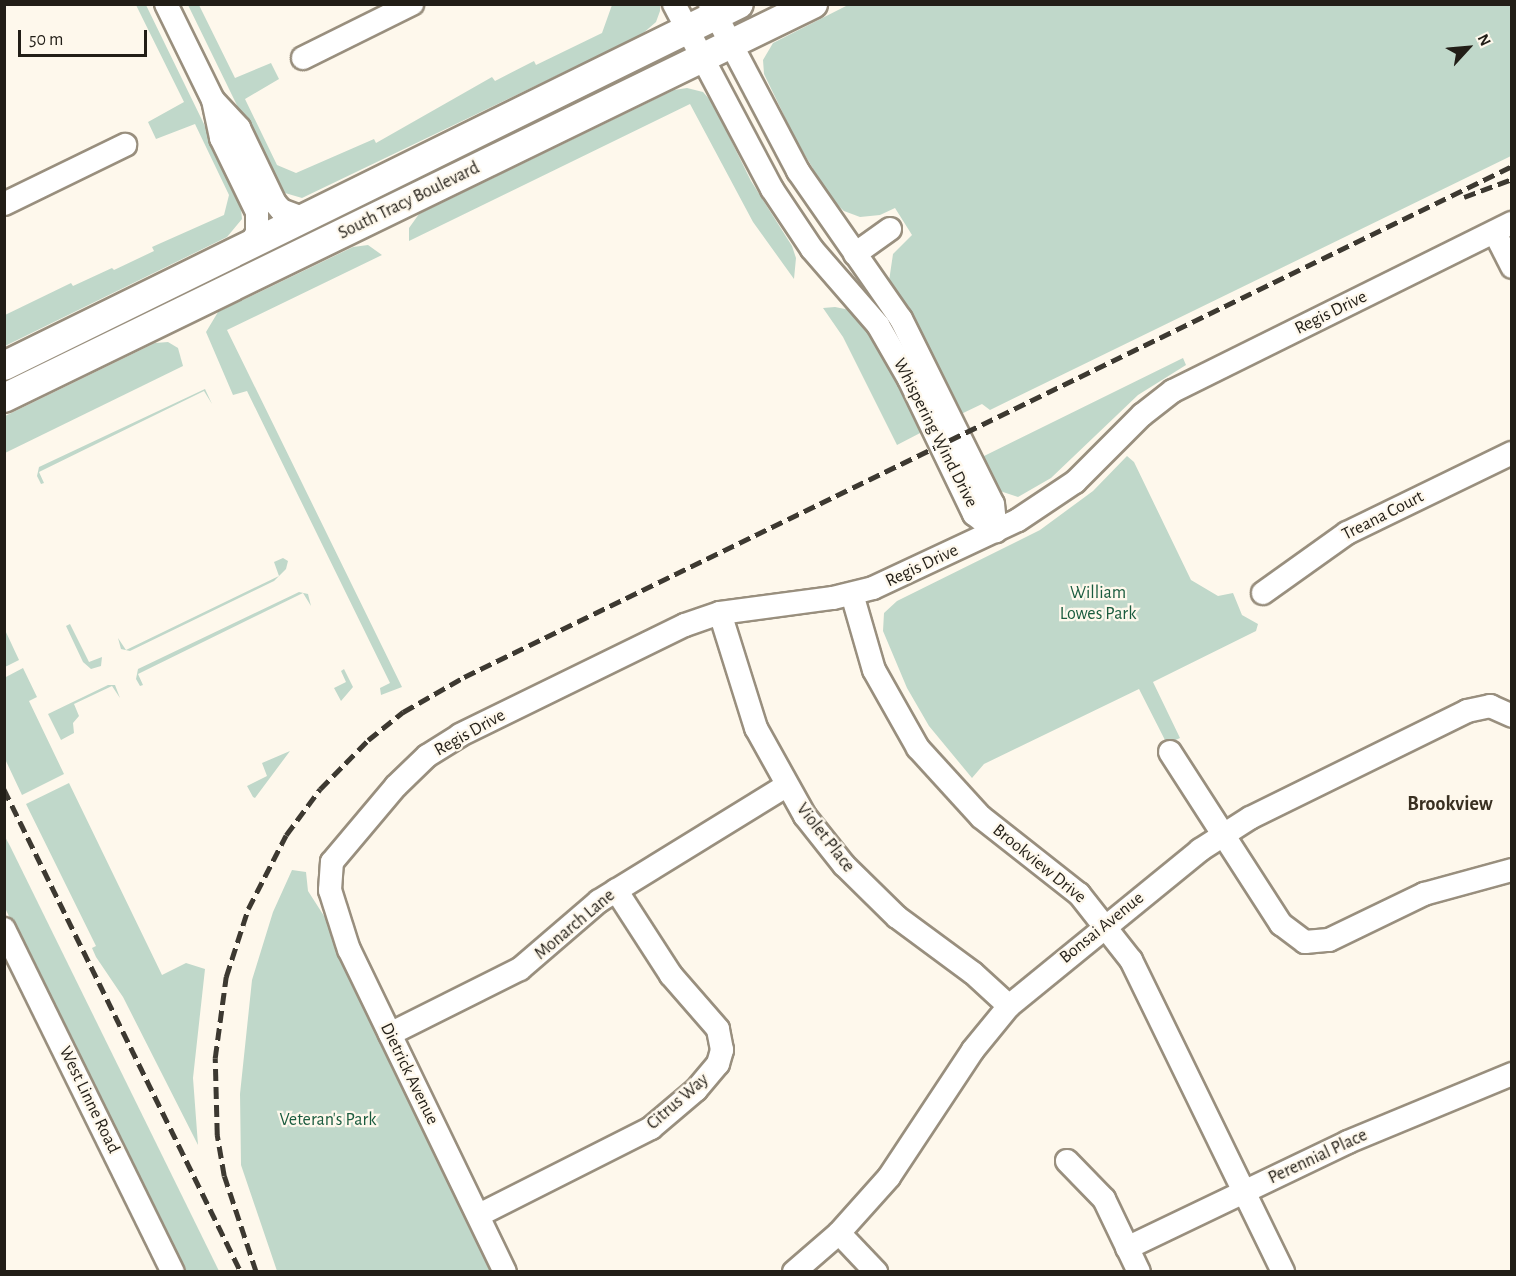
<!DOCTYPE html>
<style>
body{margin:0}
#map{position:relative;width:1516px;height:1276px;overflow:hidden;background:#fef8ec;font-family:"Alegreya Sans",sans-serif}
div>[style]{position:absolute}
.green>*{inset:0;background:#c0d8ca}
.roads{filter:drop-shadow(2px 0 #998f7e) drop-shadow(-2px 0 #998f7e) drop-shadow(0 2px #998f7e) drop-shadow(0 -2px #998f7e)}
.minor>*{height:22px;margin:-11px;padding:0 11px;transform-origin:11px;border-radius:11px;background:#fff}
.major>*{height:28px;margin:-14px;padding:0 14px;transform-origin:14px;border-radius:14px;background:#fff}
.rail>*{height:4.5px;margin-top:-2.25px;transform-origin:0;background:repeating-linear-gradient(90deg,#3d3931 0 12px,transparent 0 18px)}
span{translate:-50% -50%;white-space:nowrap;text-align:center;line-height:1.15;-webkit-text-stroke:4.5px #fef8ec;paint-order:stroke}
.street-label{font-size:18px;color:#221e17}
.park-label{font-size:18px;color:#1a5b3e}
.neighbourhood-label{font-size:20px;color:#393021;font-weight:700}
.frame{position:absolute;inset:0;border:6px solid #221e17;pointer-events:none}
.north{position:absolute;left:1438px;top:18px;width:60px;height:60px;-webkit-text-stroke:4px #fef8ec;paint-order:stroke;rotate:64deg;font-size:16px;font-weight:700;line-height:24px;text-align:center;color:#221e17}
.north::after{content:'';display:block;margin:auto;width:21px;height:27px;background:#221e17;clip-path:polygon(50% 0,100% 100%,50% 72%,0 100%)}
.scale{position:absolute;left:18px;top:30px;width:129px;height:27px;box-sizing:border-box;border:3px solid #221e17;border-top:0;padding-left:8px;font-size:18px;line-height:21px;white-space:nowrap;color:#221e17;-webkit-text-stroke:4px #fef8ec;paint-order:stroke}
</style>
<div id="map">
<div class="green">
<div style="clip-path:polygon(136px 5px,146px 5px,240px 198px,242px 219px,227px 237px,5px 346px,5px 315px,71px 283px,73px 286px,112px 268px,114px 270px,154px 251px,152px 247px,224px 215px,229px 195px,195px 124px,156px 139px,148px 122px,184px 102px)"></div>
<div style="clip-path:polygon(188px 5px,199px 5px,235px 78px,271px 63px,279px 79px,245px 99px,277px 165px,296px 173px,374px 139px,376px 143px,492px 77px,495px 81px,534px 61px,536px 65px,602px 33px,612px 5px,660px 5px,660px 11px,656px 22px,641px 35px,302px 198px,285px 193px,273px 179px)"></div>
<div style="clip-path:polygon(848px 5px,1511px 5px,1511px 156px,990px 410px,982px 404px,959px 415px,889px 281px,893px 254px,912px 235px,895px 208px,880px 215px,860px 217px,844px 211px,831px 199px,796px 140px,764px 74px,763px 60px,773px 43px)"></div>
<div style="clip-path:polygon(687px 88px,703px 92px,712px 102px,751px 181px,792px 246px,796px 258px,794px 279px,753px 222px,690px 104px,409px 241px,409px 228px,419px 214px,674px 90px)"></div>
<div style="clip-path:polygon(368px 245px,382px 255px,227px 330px,402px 687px,381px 695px,380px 688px,390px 683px,247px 391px,233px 395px,206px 332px,218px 312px,353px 247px)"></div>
<div style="clip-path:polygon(835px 307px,850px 310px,864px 319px,924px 431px,897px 445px,843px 337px,823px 308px)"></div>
<div style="clip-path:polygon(168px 342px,178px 348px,183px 366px,5px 453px,5px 416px,155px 343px)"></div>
<div style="clip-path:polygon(1183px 358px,1186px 365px,1138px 395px,1051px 478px,1018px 497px,997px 490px,980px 458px)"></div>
<div style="clip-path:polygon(205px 389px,212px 404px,204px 391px,39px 472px,44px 483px,41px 484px,37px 476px,39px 467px)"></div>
<div style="clip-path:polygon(1127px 456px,1134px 462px,1191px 580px,1218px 596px,1233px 593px,1242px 615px,1258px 624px,1256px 631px,1153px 682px,1180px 738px,1167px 744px,1139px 689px,984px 764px,972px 778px,929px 726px,907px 688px,883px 631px,884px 613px,897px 601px,1040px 530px,1093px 491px)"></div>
<div style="clip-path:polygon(283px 558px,288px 561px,286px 569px,274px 581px,130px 651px,121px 649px,118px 638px,126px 650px,279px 576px,274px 562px)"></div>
<div style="clip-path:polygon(299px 592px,308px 594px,311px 606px,303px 593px,138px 674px,143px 685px,140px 686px,136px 679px,138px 669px)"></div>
<div style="clip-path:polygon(70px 624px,89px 662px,102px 657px,101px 666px,91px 669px,83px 662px,66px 626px)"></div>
<div style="clip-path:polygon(5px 630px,19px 660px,5px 667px,4px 667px)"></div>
<div style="clip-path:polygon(23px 668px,37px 697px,29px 701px,64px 774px,22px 795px,5px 759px,4px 678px)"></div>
<div style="clip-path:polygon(344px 669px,353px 687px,341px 701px,334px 688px,346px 682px,341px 671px)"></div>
<div style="clip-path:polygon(108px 685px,115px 685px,120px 698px,112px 686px,74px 704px,79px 716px,73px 723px,74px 733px,61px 740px,48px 714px)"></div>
<div style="clip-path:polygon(290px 751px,255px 798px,253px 797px,247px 786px,267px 776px,262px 763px)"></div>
<div style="clip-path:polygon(69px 783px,162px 975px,186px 963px,205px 969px,193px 1078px,198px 1145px,123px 997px,96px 957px,92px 948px,96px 946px,26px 804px)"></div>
<div style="clip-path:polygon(4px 835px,10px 846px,219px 1271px,183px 1271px,5px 908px)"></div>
<div style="clip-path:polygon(292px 870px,306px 872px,308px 891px,326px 919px,339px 954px,493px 1271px,277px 1271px,241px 1165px,240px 1094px,252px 980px,273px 912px)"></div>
</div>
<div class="roads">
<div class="minor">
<div style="left:166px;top:4px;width:107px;rotate:63.9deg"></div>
<div style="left:213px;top:100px;width:39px;rotate:78deg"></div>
<div style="left:221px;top:138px;width:82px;rotate:64.1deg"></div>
<div style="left:257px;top:212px;width:21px;rotate:90deg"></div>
<div style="left:257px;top:233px;width:12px;rotate:121deg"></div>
<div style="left:674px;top:4px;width:209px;rotate:62.1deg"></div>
<div style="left:772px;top:189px;width:72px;rotate:56.3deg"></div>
<div style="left:812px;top:249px;width:101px;rotate:49deg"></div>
<div style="left:878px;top:325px;width:62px;rotate:60.1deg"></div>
<div style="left:909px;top:379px;width:150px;rotate:64.3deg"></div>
<div style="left:974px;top:514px;width:28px;rotate:38deg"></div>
<div style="left:710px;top:4px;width:189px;rotate:62.2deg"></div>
<div style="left:798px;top:171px;width:180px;rotate:55.2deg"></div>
<div style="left:901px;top:319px;width:207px;rotate:63.6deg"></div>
<div style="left:993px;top:504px;width:27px;rotate:84deg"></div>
<div style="left:303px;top:58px;width:122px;rotate:-26.4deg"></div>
<div style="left:214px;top:101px;width:37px;rotate:47deg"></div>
<div style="left:239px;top:128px;width:83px;rotate:64.4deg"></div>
<div style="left:275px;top:203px;width:9px;rotate:49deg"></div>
<div style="left:281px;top:210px;width:22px;rotate:21deg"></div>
<div style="left:4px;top:204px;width:135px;rotate:-26deg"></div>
<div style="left:1495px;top:233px;width:38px;rotate:63deg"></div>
<div style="left:855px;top:254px;width:43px;rotate:-35.5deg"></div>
<div style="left:1263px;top:593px;width:103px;rotate:-35.5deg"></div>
<div style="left:1347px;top:533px;width:183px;rotate:-25.9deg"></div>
<div style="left:852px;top:594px;width:79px;rotate:73.9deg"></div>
<div style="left:874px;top:670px;width:90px;rotate:60.6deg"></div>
<div style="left:918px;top:748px;width:93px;rotate:47.6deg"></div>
<div style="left:981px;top:817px;width:125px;rotate:38.2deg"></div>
<div style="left:1079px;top:894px;width:84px;rotate:51.8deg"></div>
<div style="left:1131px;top:960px;width:347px;rotate:64deg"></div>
<div style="left:720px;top:613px;width:121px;rotate:72.6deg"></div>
<div style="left:756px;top:728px;width:101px;rotate:60.9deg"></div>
<div style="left:805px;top:816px;width:63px;rotate:51.5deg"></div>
<div style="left:844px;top:865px;width:74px;rotate:44.5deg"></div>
<div style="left:897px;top:917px;width:94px;rotate:36.4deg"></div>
<div style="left:973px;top:973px;width:49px;rotate:42.5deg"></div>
<div style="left:1170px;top:752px;width:205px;rotate:57.2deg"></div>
<div style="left:1281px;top:924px;width:30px;rotate:37deg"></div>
<div style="left:1305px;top:942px;width:24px;rotate:-5deg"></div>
<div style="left:1329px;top:940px;width:106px;rotate:-25.8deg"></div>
<div style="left:1424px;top:894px;width:91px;rotate:-15.3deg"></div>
<div style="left:4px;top:929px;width:382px;rotate:63.8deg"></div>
<div style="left:390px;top:1034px;width:145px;rotate:-26.6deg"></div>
<div style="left:520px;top:969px;width:104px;rotate:-40.7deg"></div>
<div style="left:599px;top:901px;width:220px;rotate:-31.6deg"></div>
<div style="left:1067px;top:1161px;width:53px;rotate:45.8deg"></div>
<div style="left:1104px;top:1199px;width:81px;rotate:64.4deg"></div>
<div style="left:479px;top:1215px;width:193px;rotate:-26.8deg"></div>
<div style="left:651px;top:1128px;width:59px;rotate:-40.2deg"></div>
<div style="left:696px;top:1090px;width:34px;rotate:-50deg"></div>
<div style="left:718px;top:1064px;width:15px;rotate:-74deg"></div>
<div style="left:722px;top:1050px;width:21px;rotate:-101deg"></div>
<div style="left:718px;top:1029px;width:72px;rotate:-131deg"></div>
<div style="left:671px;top:975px;width:101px;rotate:-122.9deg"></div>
<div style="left:839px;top:1233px;width:54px;rotate:46.5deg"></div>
<div style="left:1127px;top:1248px;width:245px;rotate:-25.6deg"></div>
<div style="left:1348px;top:1142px;width:178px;rotate:-22.5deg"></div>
<div style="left:505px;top:1272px;width:358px;rotate:-115.8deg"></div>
<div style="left:349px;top:950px;width:63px;rotate:-107.6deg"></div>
<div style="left:330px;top:890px;width:28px;rotate:-86deg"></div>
<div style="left:332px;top:862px;width:99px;rotate:-49.9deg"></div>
<div style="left:396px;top:786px;width:43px;rotate:-44.1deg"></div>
<div style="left:427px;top:756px;width:39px;rotate:-32deg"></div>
<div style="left:460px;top:735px;width:250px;rotate:-26.1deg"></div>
<div style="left:685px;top:625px;width:37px;rotate:-19deg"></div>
<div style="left:720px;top:613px;width:114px;rotate:-7.6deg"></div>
<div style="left:833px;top:598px;width:41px;rotate:-14deg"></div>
<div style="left:873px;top:588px;width:160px;rotate:-25.1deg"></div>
<div style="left:1018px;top:520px;width:69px;rotate:-33.7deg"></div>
<div style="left:1075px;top:482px;width:95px;rotate:-45deg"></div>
<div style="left:1142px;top:415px;width:39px;rotate:-38deg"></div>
<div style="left:1173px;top:391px;width:378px;rotate:-26.4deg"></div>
<div style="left:794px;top:1272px;width:60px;rotate:-40.9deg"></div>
<div style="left:839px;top:1233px;width:75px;rotate:-48.2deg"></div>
<div style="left:889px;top:1177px;width:152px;rotate:-56.5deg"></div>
<div style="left:973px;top:1050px;width:57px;rotate:-50.7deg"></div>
<div style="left:1009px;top:1006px;width:247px;rotate:-39.2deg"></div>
<div style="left:1200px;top:850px;width:59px;rotate:-32.6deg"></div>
<div style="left:1250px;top:818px;width:242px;rotate:-26.2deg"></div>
<div style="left:1467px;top:711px;width:24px;rotate:-12deg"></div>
<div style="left:1490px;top:706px;width:24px;rotate:24deg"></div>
</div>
<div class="major">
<div style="left:4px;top:366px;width:819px;rotate:-26.22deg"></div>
<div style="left:4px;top:398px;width:900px;rotate:-25.97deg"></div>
</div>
</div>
<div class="rail">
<div style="left:1464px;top:197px;width:51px;rotate:-20.6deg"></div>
<div style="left:4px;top:789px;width:538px;rotate:63.86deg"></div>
<div style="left:256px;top:1272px;width:101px;rotate:-108.4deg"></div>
<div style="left:224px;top:1176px;width:42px;rotate:-99.7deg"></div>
<div style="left:217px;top:1135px;width:77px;rotate:-91.5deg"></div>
<div style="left:215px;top:1058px;width:82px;rotate:-82.3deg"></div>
<div style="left:226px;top:977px;width:71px;rotate:-72.1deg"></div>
<div style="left:248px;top:909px;width:83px;rotate:-62.8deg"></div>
<div style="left:286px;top:835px;width:57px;rotate:-53.5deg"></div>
<div style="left:320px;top:789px;width:69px;rotate:-45.6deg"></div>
<div style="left:368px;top:740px;width:45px;rotate:-38.7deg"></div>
<div style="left:403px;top:712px;width:70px;rotate:-29.8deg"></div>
<div style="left:464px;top:677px;width:1166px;rotate:-25.99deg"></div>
</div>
<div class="street-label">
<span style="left:409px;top:201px;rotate:-26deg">South Tracy Boulevard</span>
<span style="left:1331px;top:313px;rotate:-26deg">Regis Drive</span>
<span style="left:935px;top:433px;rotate:63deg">Whispering Wind Drive</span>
<span style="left:1383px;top:516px;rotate:-27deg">Treana Court</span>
<span style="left:922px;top:566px;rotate:-25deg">Regis Drive</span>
<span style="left:470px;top:733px;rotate:-29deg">Regis Drive</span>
<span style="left:825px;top:838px;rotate:52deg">Violet Place</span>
<span style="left:1039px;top:864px;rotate:39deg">Brookview Drive</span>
<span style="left:575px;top:925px;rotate:-40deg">Monarch Lane</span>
<span style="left:1102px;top:928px;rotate:-39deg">Bonsai Avenue</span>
<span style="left:409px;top:1074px;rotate:64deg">Dietrick Avenue</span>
<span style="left:89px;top:1100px;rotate:64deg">West Linne Road</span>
<span style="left:678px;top:1102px;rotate:-41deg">Citrus Way</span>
<span style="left:1318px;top:1157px;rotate:-25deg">Perennial Place</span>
</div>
<div class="park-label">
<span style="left:1098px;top:604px">William<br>Lowes Park</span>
<span style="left:328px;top:1120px">Veteran's Park</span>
</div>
<div class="neighbourhood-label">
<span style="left:1450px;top:804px">Brookview</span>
</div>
<div class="frame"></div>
<div class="north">N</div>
<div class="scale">50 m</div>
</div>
